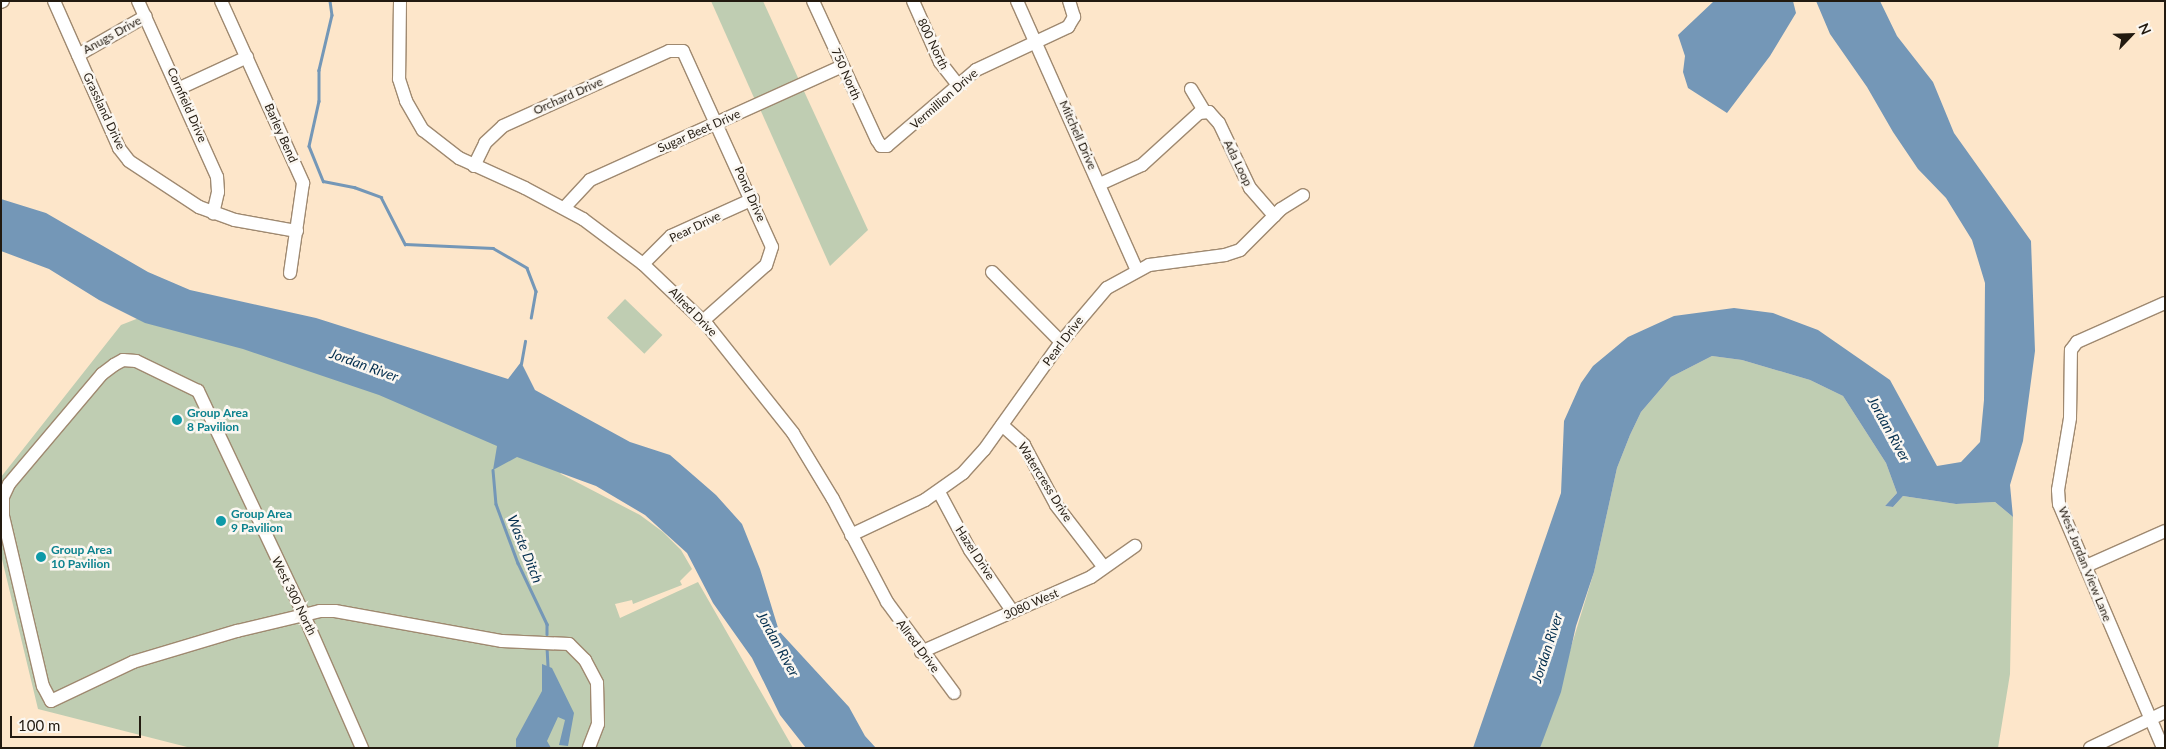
<!DOCTYPE html>
<style>
body{margin:0}
#map{position:relative;width:2166px;height:749px;overflow:hidden;background:#fde6ca;font-family:Lato,sans-serif}
div>[style]{position:absolute}
.green>*{inset:0;background:#bfcdb2;transform-origin:0 0}
.water>*{inset:0;background:#7497b7}
.stream>*{height:2.5px;margin:-1.25px;padding:0 1.25px;transform-origin:1.25px;border-radius:1.25px;background:#7497b7}
.roads{filter:drop-shadow(1px 0 #9f8970) drop-shadow(-1px 0 #9f8970) drop-shadow(0 1px #9f8970) drop-shadow(0 -1px #9f8970)}
.minor>*{height:12px;margin:-6px;padding:0 6px;transform-origin:6px;border-radius:6px;background:#fff}
.dots>*{width:14px;height:14px;translate:-50% -50%;box-sizing:border-box;border:2px solid #fbf7f1;border-radius:50%}
span{translate:-50% -50%;white-space:nowrap;text-align:center;line-height:1.15;-webkit-text-stroke:5px #fbf7f1;paint-order:stroke}
.street-label{font-size:12px;color:#221a10}
.culture-label{font-size:12px;color:#0d838f;font-weight:700}
.left{translate:0 -50%;text-align:left}
.water-label{font-size:14px;color:#032e4e;font-style:italic}
.frame{position:absolute;inset:0;border:2px solid #221a10;pointer-events:none}
.north{position:absolute;left:2106px;top:10px;width:50px;height:50px;-webkit-text-stroke:4px #fbf7f1;paint-order:stroke;rotate:66deg;font-size:14px;font-weight:700;line-height:20px;text-align:center;color:#221a10}
.north::after{content:'';display:block;margin:auto;width:18px;height:22px;background:#221a10;clip-path:polygon(50% 0,100% 100%,50% 72%,0 100%)}
.scale{position:absolute;left:10px;top:716px;width:131px;height:22px;box-sizing:border-box;border:2px solid #221a10;border-top:0;padding-left:6px;font-size:15px;line-height:18px;white-space:nowrap;color:#221a10;-webkit-text-stroke:4px #fbf7f1;paint-order:stroke}
</style>
<div id="map">
<div class="green">
<div style="clip-path:polygon(711px 1px,763px 1px,799px 80px,755px 100px)"></div>
<div style="clip-path:polygon(803px 89px,868px 230px,830px 266px,760px 109px)"></div>
<div style="left:625px;top:299px;width:52px;height:26px;rotate:44deg"></div>
<div style="clip-path:polygon(144px 316px,381px 386px,554px 457px,561px 474px,640px 515px,663px 532px,681px 550px,692px 569px,680px 581px,682px 585px,633px 604px,632px 600px,615px 604px,620px 618px,698px 582px,793px 748px,191px 748px,38px 709px,1px 555px,1px 477px,121px 325px)"></div>
<div style="clip-path:polygon(1712px 356px,1742px 360px,1810px 380px,1843px 396px,1886px 463px,1897px 493px,1885px 506px,1893px 507px,1903px 496px,1956px 504px,1995px 502px,2013px 517px,2010px 674px,1998px 748px,1540px 748px,1594px 572px,1617px 468px,1630px 435px,1641px 412px,1671px 377px)"></div>
</div>
<div class="water">
<div style="clip-path:polygon(1714px 1px,1793px 1px,1796px 13px,1770px 56px,1727px 113px,1688px 88px,1683px 72px,1685px 56px,1678px 35px)"></div>
<div style="clip-path:polygon(1816px 1px,1880px 1px,1897px 36px,1933px 82px,1954px 133px,2031px 241px,2035px 351px,2023px 441px,2010px 485px,2013px 517px,1995px 502px,1956px 504px,1903px 496px,1893px 507px,1885px 506px,1897px 493px,1886px 463px,1843px 396px,1810px 380px,1742px 360px,1712px 356px,1671px 377px,1641px 412px,1630px 435px,1617px 468px,1594px 572px,1576px 626px,1561px 692px,1540px 748px,1473px 748px,1561px 493px,1564px 421px,1581px 383px,1593px 366px,1628px 337px,1674px 316px,1734px 308px,1773px 313px,1818px 330px,1890px 380px,1937px 466px,1961px 462px,1980px 442px,1984px 400px,1985px 283px,1972px 240px,1946px 198px,1918px 169px,1893px 132px,1867px 87px,1830px 34px)"></div>
<div style="clip-path:polygon(1px 199px,46px 213px,148px 272px,190px 290px,316px 318px,508px 379px,521px 362px,535px 390px,630px 442px,670px 455px,716px 495px,742px 524px,760px 569px,779px 631px,849px 707px,865px 736px,876px 748px,806px 748px,780px 715px,752px 658px,713px 603px,687px 553px,645px 515px,596px 486px,517px 457px,493px 470px,497px 446px,379px 395px,243px 349px,145px 323px,99px 300px,49px 269px,1px 251px)"></div>
<div style="clip-path:polygon(542px 664px,552px 668px,574px 713px,568px 746px,559px 745px,565px 720px,558px 717px,547px 741px,551px 748px,516px 748px,516px 739px,542px 691px)"></div>
</div>
<div class="stream">
<div style="left:330px;top:1px;width:14px;rotate:82deg"></div>
<div style="left:332px;top:15px;width:57px;rotate:103.3deg"></div>
<div style="left:319px;top:70px;width:31px;rotate:90deg"></div>
<div style="left:319px;top:101px;width:46px;rotate:102.5deg"></div>
<div style="left:309px;top:146px;width:38px;rotate:68deg"></div>
<div style="left:323px;top:181px;width:32px;rotate:11deg"></div>
<div style="left:354px;top:187px;width:29px;rotate:20deg"></div>
<div style="left:381px;top:197px;width:53px;rotate:62.9deg"></div>
<div style="left:405px;top:244px;width:88px;rotate:2.6deg"></div>
<div style="left:493px;top:248px;width:39px;rotate:30deg"></div>
<div style="left:527px;top:268px;width:25px;rotate:69deg"></div>
<div style="left:536px;top:291px;width:27px;rotate:100deg"></div>
<div style="left:521px;top:364px;width:23px;rotate:-80deg"></div>
<div style="left:493px;top:470px;width:34px;rotate:85deg"></div>
<div style="left:496px;top:504px;width:63px;rotate:69.6deg"></div>
<div style="left:518px;top:563px;width:68px;rotate:64.6deg"></div>
<div style="left:547px;top:624px;width:10px;rotate:90deg"></div>
<div style="left:547px;top:647px;width:21px;rotate:87deg"></div>
</div>
<div class="roads">
<div class="minor">
<div style="left:54px;top:1px;width:161px;rotate:66.1deg"></div>
<div style="left:119px;top:148px;width:16px;rotate:52deg"></div>
<div style="left:129px;top:161px;width:84px;rotate:33.3deg"></div>
<div style="left:199px;top:207px;width:38px;rotate:20deg"></div>
<div style="left:235px;top:220px;width:63px;rotate:10.1deg"></div>
<div style="left:138px;top:1px;width:193px;rotate:65.8deg"></div>
<div style="left:217px;top:177px;width:15px;rotate:86deg"></div>
<div style="left:218px;top:192px;width:22px;rotate:103deg"></div>
<div style="left:221px;top:1px;width:200px;rotate:65.7deg"></div>
<div style="left:303px;top:183px;width:91px;rotate:98.2deg"></div>
<div style="left:400px;top:1px;width:78px;rotate:90.7deg"></div>
<div style="left:399px;top:79px;width:23px;rotate:72deg"></div>
<div style="left:406px;top:101px;width:34px;rotate:60deg"></div>
<div style="left:423px;top:130px;width:46px;rotate:37.9deg"></div>
<div style="left:459px;top:158px;width:72px;rotate:24.4deg"></div>
<div style="left:525px;top:188px;width:66px;rotate:28.1deg"></div>
<div style="left:583px;top:219px;width:75px;rotate:36.9deg"></div>
<div style="left:643px;top:264px;width:90px;rotate:43.6deg"></div>
<div style="left:708px;top:326px;width:137px;rotate:51.5deg"></div>
<div style="left:793px;top:433px;width:77px;rotate:58.8deg"></div>
<div style="left:833px;top:499px;width:116px;rotate:62.3deg"></div>
<div style="left:887px;top:602px;width:113px;rotate:53.6deg"></div>
<div style="left:813px;top:1px;width:153px;rotate:65.3deg"></div>
<div style="left:877px;top:140px;width:7px;rotate:56deg"></div>
<div style="left:881px;top:146px;width:6px"></div>
<div style="left:887px;top:146px;width:117px;rotate:-40.5deg"></div>
<div style="left:976px;top:70px;width:102px;rotate:-25.1deg"></div>
<div style="left:1068px;top:27px;width:12px;rotate:-59deg"></div>
<div style="left:1074px;top:17px;width:17px;rotate:-107deg"></div>
<div style="left:913px;top:1px;width:67px;rotate:66.1deg"></div>
<div style="left:940px;top:62px;width:28px;rotate:52deg"></div>
<div style="left:1017px;top:1px;width:295px;rotate:66deg"></div>
<div style="left:1px;top:2px;width:2px;rotate:-27deg"></div>
<div style="left:78px;top:55px;width:78px;rotate:-29.8deg"></div>
<div style="left:180px;top:88px;width:74px;rotate:-24.8deg"></div>
<div style="left:1191px;top:89px;width:26px;rotate:59deg"></div>
<div style="left:474px;top:166px;width:25px;rotate:-64deg"></div>
<div style="left:485px;top:143px;width:25px;rotate:-43deg"></div>
<div style="left:503px;top:126px;width:182px;rotate:-24.3deg"></div>
<div style="left:669px;top:51px;width:14px"></div>
<div style="left:683px;top:51px;width:215px;rotate:65.6deg"></div>
<div style="left:772px;top:247px;width:19px;rotate:108deg"></div>
<div style="left:766px;top:265px;width:84px;rotate:138.4deg"></div>
<div style="left:1100px;top:184px;width:46px;rotate:-24.3deg"></div>
<div style="left:1142px;top:165px;width:77px;rotate:-42.4deg"></div>
<div style="left:1199px;top:113px;width:10px;rotate:-6deg"></div>
<div style="left:1209px;top:112px;width:15px;rotate:48deg"></div>
<div style="left:1219px;top:123px;width:72px;rotate:64.5deg"></div>
<div style="left:1250px;top:188px;width:37px;rotate:49deg"></div>
<div style="left:565px;top:207px;width:37px;rotate:-47deg"></div>
<div style="left:590px;top:180px;width:277px;rotate:-24.3deg"></div>
<div style="left:643px;top:264px;width:40px;rotate:-45deg"></div>
<div style="left:671px;top:236px;width:90px;rotate:-24.3deg"></div>
<div style="left:992px;top:272px;width:98px;rotate:45.4deg"></div>
<div style="left:1002px;top:425px;width:30px;rotate:42deg"></div>
<div style="left:1024px;top:445px;width:68px;rotate:61.9deg"></div>
<div style="left:1056px;top:505px;width:77px;rotate:52.4deg"></div>
<div style="left:939px;top:492px;width:66px;rotate:61.9deg"></div>
<div style="left:970px;top:550px;width:75px;rotate:55.3deg"></div>
<div style="left:851px;top:535px;width:82px;rotate:-25.3deg"></div>
<div style="left:925px;top:500px;width:47px;rotate:-35.4deg"></div>
<div style="left:963px;top:473px;width:31px;rotate:-48deg"></div>
<div style="left:984px;top:450px;width:133px;rotate:-54.5deg"></div>
<div style="left:1061px;top:342px;width:71px;rotate:-49.6deg"></div>
<div style="left:1107px;top:288px;width:48px;rotate:-28.7deg"></div>
<div style="left:1149px;top:265px;width:77px;rotate:-7.5deg"></div>
<div style="left:1225px;top:255px;width:16px;rotate:-18deg"></div>
<div style="left:1240px;top:250px;width:58px;rotate:-45deg"></div>
<div style="left:1281px;top:209px;width:26px;rotate:-32deg"></div>
<div style="left:2086px;top:566px;width:86px;rotate:-23.9deg"></div>
<div style="left:921px;top:652px;width:186px;rotate:-23.8deg"></div>
<div style="left:1091px;top:577px;width:54px;rotate:-35.2deg"></div>
<div style="left:362px;top:748px;width:145px;rotate:-113.6deg"></div>
<div style="left:304px;top:615px;width:248px;rotate:-115.3deg"></div>
<div style="left:198px;top:391px;width:69px;rotate:-154.2deg"></div>
<div style="left:136px;top:361px;width:13px;rotate:-176deg"></div>
<div style="left:123px;top:360px;width:10px;rotate:151deg"></div>
<div style="left:114px;top:365px;width:15px;rotate:143deg"></div>
<div style="left:102px;top:374px;width:144px;rotate:130.2deg"></div>
<div style="left:9px;top:484px;width:14px;rotate:115deg"></div>
<div style="left:3px;top:497px;width:19px;rotate:90deg"></div>
<div style="left:3px;top:516px;width:175px;rotate:76.8deg"></div>
<div style="left:43px;top:686px;width:17px;rotate:62deg"></div>
<div style="left:51px;top:701px;width:91px;rotate:-25.4deg"></div>
<div style="left:133px;top:662px;width:109px;rotate:-16.6deg"></div>
<div style="left:237px;top:631px;width:69px;rotate:-13.4deg"></div>
<div style="left:304px;top:615px;width:16px;rotate:-14deg"></div>
<div style="left:320px;top:611px;width:15px"></div>
<div style="left:335px;top:611px;width:170px;rotate:10.2deg"></div>
<div style="left:502px;top:641px;width:67px;rotate:2.6deg"></div>
<div style="left:569px;top:644px;width:23px;rotate:45deg"></div>
<div style="left:585px;top:660px;width:26px;rotate:62deg"></div>
<div style="left:597px;top:683px;width:41px;rotate:88.6deg"></div>
<div style="left:598px;top:724px;width:26px;rotate:111deg"></div>
<div style="left:2090px;top:748px;width:83px;rotate:-25.6deg"></div>
<div style="left:2163px;top:748px;width:265px;rotate:-113.1deg"></div>
<div style="left:2059px;top:504px;width:14px;rotate:-94deg"></div>
<div style="left:2058px;top:490px;width:73px;rotate:-80.5deg"></div>
<div style="left:2070px;top:418px;width:68px;rotate:-89.2deg"></div>
<div style="left:2071px;top:350px;width:10px;rotate:-53deg"></div>
<div style="left:2077px;top:342px;width:96px;rotate:-23.9deg"></div>
</div>
</div>
<div class="dots">
<div style="left:177px;top:420px;background:#0f9aa8"></div>
<div style="left:221px;top:521px;background:#0f9aa8"></div>
<div style="left:41px;top:557px;background:#0f9aa8"></div>
</div>
<div class="street-label">
<span style="left:112px;top:35px;rotate:-29deg">Anugs Drive</span>
<span style="left:933px;top:44px;rotate:64deg">800 North</span>
<span style="left:846px;top:74px;rotate:66deg">750 North</span>
<span style="left:568px;top:96px;rotate:-24deg">Orchard Drive</span>
<span style="left:944px;top:99px;rotate:-41deg">Vermillion Drive</span>
<span style="left:187px;top:105px;rotate:66deg">Cornfield Drive</span>
<span style="left:104px;top:111px;rotate:65deg">Grassland Drive</span>
<span style="left:699px;top:131px;rotate:-24deg">Sugar Beet Drive</span>
<span style="left:281px;top:133px;rotate:66deg">Barley Bend</span>
<span style="left:1078px;top:135px;rotate:66deg">Mitchell Drive</span>
<span style="left:1238px;top:163px;rotate:64deg">Ada Loop</span>
<span style="left:750px;top:194px;rotate:66deg">Pond Drive</span>
<span style="left:695px;top:227px;rotate:-26deg">Pear Drive</span>
<span style="left:693px;top:312px;rotate:46deg">Allred Drive</span>
<span style="left:1063px;top:341px;rotate:-53deg">Pearl Drive</span>
<span style="left:1045px;top:482px;rotate:58deg">Watercress Drive</span>
<span style="left:975px;top:553px;rotate:57deg">Hazel Drive</span>
<span style="left:2085px;top:564px;rotate:68deg">West Jordan View Lane</span>
<span style="left:294px;top:596px;rotate:64deg">West 300 North</span>
<span style="left:1031px;top:604px;rotate:-24deg">3080 West</span>
<span style="left:918px;top:646px;rotate:53deg">Allred Drive</span>
</div>
<div class="culture-label">
<span class="left" style="left:187px;top:420px">Group Area<br>8 Pavilion</span>
<span class="left" style="left:231px;top:521px">Group Area<br>9 Pavilion</span>
<span class="left" style="left:51px;top:557px">Group Area<br>10 Pavilion</span>
</div>
<div class="water-label">
<span style="left:364px;top:365px;rotate:20deg">Jordan River</span>
<span style="left:1889px;top:429px;rotate:61deg">Jordan River</span>
<span style="left:525px;top:549px;rotate:68deg">Waste Ditch</span>
<span style="left:778px;top:644px;rotate:61deg">Jordan River</span>
<span style="left:1547px;top:648px;rotate:-72deg">Jordan River</span>
</div>
<div class="frame"></div>
<div class="north">N</div>
<div class="scale">100 m</div>
</div>
